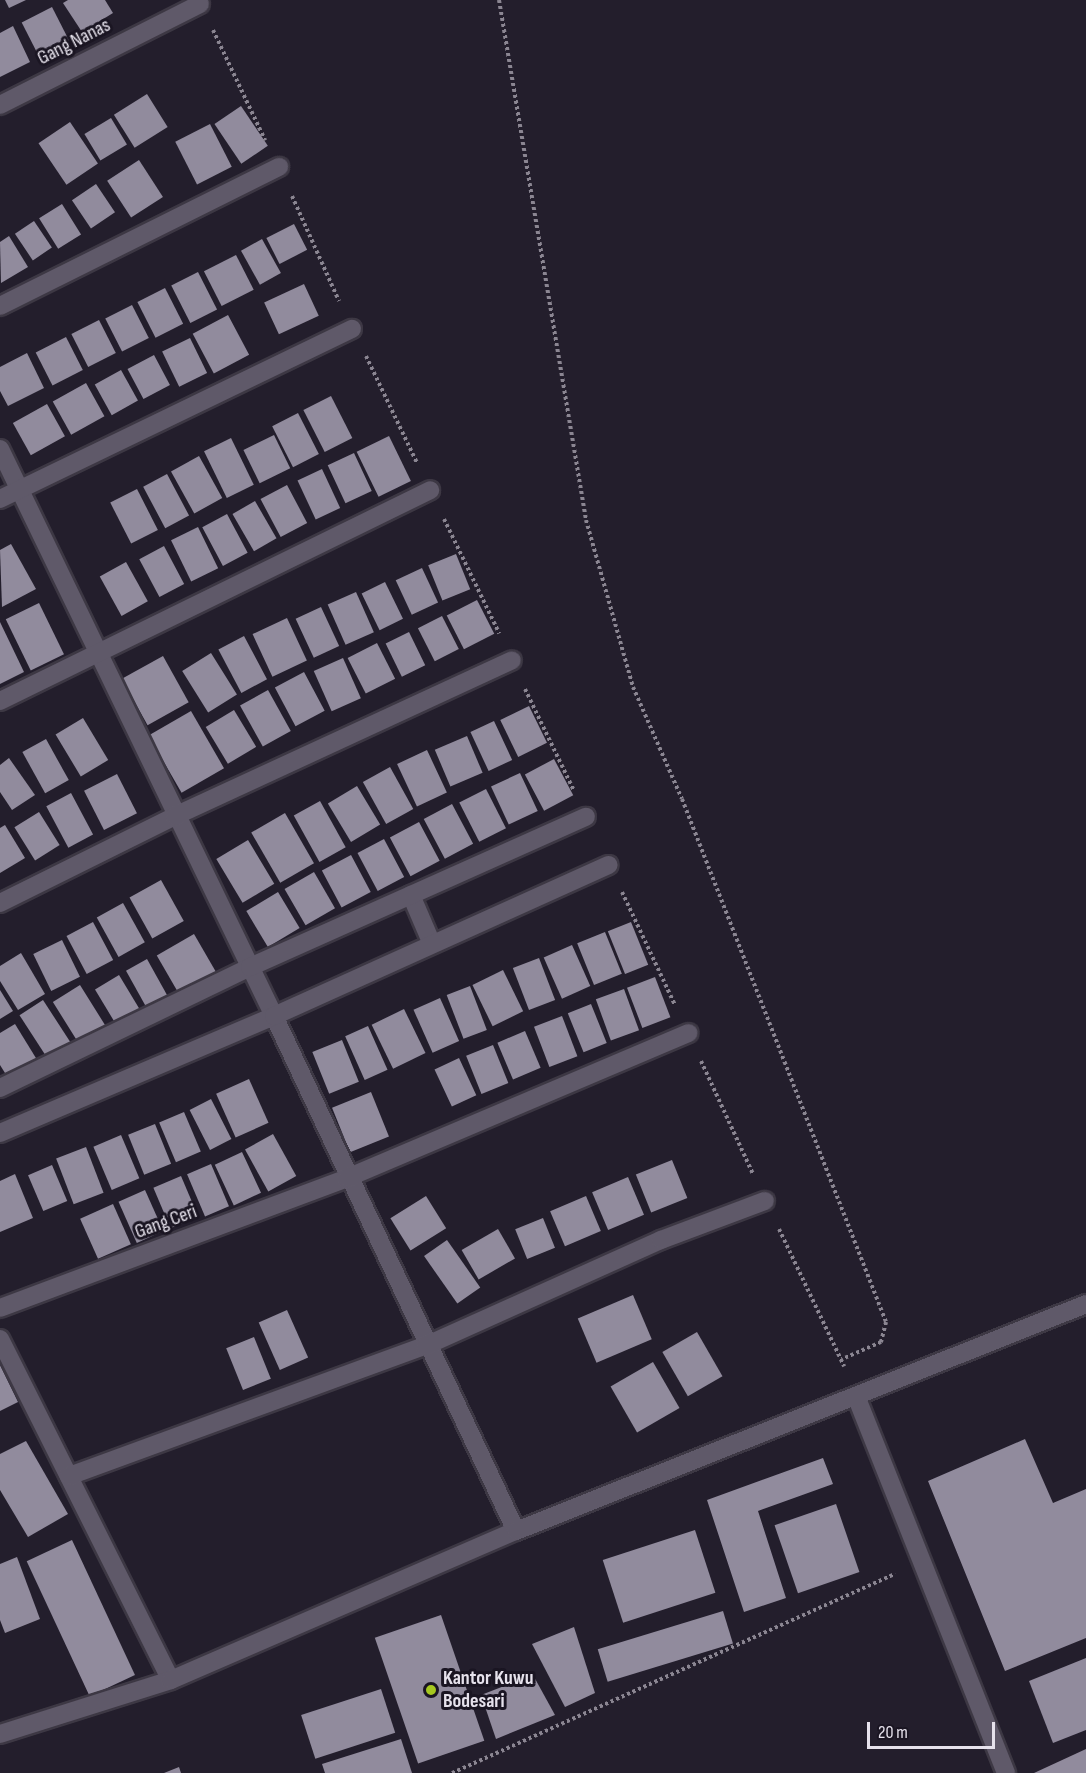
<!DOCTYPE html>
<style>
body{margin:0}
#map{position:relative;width:1086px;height:1773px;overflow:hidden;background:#231e2c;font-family:"Sofia Sans Condensed",sans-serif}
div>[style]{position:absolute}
.building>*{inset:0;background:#918b9d;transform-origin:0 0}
.path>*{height:4px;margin-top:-2px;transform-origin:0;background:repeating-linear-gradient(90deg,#8b8692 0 3px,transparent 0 6px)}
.roads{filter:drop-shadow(2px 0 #3d3844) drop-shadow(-2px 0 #3d3844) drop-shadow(0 2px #3d3844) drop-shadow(0 -2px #3d3844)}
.street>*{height:18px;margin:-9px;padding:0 9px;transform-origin:9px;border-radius:9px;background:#5f5969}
.dots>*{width:16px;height:16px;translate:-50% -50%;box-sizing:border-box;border:3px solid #1a1522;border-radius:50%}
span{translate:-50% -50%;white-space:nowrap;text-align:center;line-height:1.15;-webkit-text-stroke:6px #1a1522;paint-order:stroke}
.street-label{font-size:20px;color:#e6e2ec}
.poi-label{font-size:20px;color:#e6e2ec;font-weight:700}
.left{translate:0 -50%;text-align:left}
.scale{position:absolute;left:867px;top:1722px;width:128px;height:27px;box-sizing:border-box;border:3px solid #e6e2ec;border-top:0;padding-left:8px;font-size:18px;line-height:21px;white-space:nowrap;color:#e6e2ec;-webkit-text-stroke:4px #1a1522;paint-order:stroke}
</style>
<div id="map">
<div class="building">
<div style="clip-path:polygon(5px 0,26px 0,9px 8px)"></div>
<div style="clip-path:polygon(68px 0,105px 0,113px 13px,82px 32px,63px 3px)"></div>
<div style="left:52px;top:7px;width:39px;height:34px;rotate:63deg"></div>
<div style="clip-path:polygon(13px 26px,30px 62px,0 77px,0 33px)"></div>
<div style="left:147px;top:94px;width:39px;height:39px;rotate:58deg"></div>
<div style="left:241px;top:106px;width:48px;height:32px;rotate:56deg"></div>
<div style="left:111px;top:118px;width:31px;height:31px;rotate:59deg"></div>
<div style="left:70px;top:122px;width:50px;height:38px;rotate:56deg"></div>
<div style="left:210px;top:124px;width:48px;height:39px;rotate:63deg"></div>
<div style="left:139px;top:160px;width:44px;height:38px;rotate:57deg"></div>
<div style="left:96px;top:184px;width:34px;height:29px;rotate:56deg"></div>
<div style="left:62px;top:204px;width:36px;height:27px;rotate:58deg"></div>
<div style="left:34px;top:221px;width:32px;height:23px;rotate:56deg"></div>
<div style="left:294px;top:224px;width:29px;height:31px;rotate:63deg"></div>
<div style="clip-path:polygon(9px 236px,28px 267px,1px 283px,0 242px)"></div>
<div style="left:262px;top:239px;width:39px;height:24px;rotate:61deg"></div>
<div style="left:236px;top:255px;width:39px;height:36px;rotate:63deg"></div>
<div style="left:198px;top:272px;width:42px;height:30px;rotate:63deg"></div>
<div style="left:304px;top:284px;width:35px;height:44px;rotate:65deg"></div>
<div style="left:165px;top:288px;width:40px;height:31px;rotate:63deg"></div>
<div style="left:132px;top:305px;width:37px;height:30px;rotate:63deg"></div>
<div style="left:228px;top:315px;width:45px;height:40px;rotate:62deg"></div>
<div style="left:99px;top:320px;width:37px;height:31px;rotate:63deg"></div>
<div style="left:66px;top:337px;width:37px;height:34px;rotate:63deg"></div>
<div style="left:190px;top:338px;width:39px;height:31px;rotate:64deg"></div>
<div style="clip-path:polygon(27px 353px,44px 388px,8px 406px,0 391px,0 367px)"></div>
<div style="left:154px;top:355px;width:34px;height:30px;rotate:62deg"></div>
<div style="left:121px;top:370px;width:35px;height:30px;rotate:61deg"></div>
<div style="left:86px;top:383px;width:38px;height:38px;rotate:61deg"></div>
<div style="left:331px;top:396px;width:47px;height:31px;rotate:63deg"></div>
<div style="left:47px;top:404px;width:37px;height:39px;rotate:61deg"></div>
<div style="left:298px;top:413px;width:46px;height:29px;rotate:63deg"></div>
<div style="left:274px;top:435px;width:37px;height:34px;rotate:64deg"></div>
<div style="left:389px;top:436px;width:50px;height:36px;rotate:64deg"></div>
<div style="left:231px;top:438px;width:52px;height:30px;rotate:64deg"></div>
<div style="left:354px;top:453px;width:42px;height:29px;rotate:65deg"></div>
<div style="left:199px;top:456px;width:48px;height:32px;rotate:61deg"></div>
<div style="left:322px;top:469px;width:43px;height:27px;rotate:65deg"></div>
<div style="left:167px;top:474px;width:47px;height:27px;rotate:62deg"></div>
<div style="left:287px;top:485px;width:43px;height:30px;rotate:62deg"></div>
<div style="left:137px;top:489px;width:46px;height:30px;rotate:63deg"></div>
<div style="left:255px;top:501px;width:43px;height:26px;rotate:60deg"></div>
<div style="left:227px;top:514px;width:44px;height:28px;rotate:62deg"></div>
<div style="left:198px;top:527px;width:46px;height:30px;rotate:64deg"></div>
<div style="clip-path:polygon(11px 544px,36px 589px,2px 607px,0 550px)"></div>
<div style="left:164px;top:546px;width:43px;height:28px;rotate:62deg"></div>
<div style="left:456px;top:554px;width:38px;height:30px;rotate:68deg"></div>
<div style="left:126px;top:562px;width:45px;height:30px;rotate:61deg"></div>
<div style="left:422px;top:568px;width:38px;height:29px;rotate:65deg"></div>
<div style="left:385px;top:582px;width:41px;height:26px;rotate:64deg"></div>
<div style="left:356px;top:592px;width:44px;height:31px;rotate:66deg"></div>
<div style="left:477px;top:600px;width:38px;height:34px;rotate:63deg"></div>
<div style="left:39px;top:603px;width:57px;height:37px;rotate:64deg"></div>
<div style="left:321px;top:607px;width:43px;height:28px;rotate:65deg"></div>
<div style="left:442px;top:616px;width:37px;height:27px;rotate:63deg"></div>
<div style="left:287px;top:618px;width:47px;height:38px;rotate:65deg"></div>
<div style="clip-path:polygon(0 622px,24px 672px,0 684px)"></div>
<div style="left:409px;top:632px;width:37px;height:26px;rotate:64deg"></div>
<div style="left:244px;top:636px;width:49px;height:29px;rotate:62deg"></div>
<div style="left:377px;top:643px;width:40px;height:33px;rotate:63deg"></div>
<div style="left:211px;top:653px;width:49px;height:34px;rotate:58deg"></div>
<div style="left:163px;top:656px;width:53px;height:47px;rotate:61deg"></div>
<div style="left:343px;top:658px;width:44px;height:32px;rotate:66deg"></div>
<div style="left:304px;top:672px;width:44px;height:33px;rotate:62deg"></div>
<div style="left:268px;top:690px;width:47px;height:32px;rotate:61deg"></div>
<div style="left:529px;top:706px;width:41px;height:32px;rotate:64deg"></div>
<div style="left:234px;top:710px;width:43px;height:33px;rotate:59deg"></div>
<div style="left:191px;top:711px;width:66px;height:49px;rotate:60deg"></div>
<div style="left:83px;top:718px;width:49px;height:32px;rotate:59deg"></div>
<div style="left:494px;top:721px;width:43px;height:26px;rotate:65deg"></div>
<div style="left:467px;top:736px;width:40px;height:35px;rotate:67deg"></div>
<div style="left:46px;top:739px;width:47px;height:27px;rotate:61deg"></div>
<div style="left:427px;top:750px;width:47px;height:33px;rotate:65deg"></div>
<div style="clip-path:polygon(9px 758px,35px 795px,12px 810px,0 792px,0 765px)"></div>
<div style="left:554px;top:759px;width:41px;height:33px;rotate:62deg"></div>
<div style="left:390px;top:767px;width:48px;height:31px;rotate:61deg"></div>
<div style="left:520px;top:773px;width:42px;height:32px;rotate:65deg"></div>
<div style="left:117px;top:774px;width:44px;height:37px;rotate:63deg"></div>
<div style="left:357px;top:786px;width:45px;height:34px;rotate:59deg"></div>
<div style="left:486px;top:789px;width:44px;height:30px;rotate:63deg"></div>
<div style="left:71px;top:793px;width:47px;height:28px;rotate:62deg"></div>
<div style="left:320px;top:801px;width:53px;height:30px;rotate:61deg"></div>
<div style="left:452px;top:804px;width:45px;height:32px;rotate:62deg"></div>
<div style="left:39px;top:812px;width:39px;height:29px;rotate:58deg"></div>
<div style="left:285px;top:813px;width:58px;height:39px;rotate:60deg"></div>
<div style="left:419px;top:822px;width:44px;height:33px;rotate:62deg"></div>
<div style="clip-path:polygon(5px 825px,25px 858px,0 873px,0 828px)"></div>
<div style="left:384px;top:839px;width:43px;height:30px;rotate:62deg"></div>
<div style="left:248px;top:840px;width:51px;height:37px;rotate:59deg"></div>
<div style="left:351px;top:855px;width:42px;height:33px;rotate:62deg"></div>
<div style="left:314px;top:872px;width:42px;height:34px;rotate:60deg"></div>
<div style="left:161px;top:880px;width:47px;height:36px;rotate:61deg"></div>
<div style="left:278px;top:892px;width:42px;height:37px;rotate:59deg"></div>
<div style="left:123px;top:903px;width:45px;height:30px;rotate:61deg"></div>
<div style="left:93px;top:922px;width:43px;height:30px;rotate:62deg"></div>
<div style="left:631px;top:922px;width:46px;height:25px;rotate:68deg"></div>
<div style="left:605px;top:932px;width:45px;height:30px;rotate:68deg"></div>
<div style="left:194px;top:934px;width:46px;height:43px;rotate:60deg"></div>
<div style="left:62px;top:940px;width:41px;height:32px;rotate:64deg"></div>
<div style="left:572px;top:945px;width:45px;height:31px;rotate:66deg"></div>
<div style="clip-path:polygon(21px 953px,45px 994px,18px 1010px,0 981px,0 966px)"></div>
<div style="left:539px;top:958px;width:45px;height:28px;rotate:69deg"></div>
<div style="left:147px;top:959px;width:45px;height:24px;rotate:61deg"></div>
<div style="left:503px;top:970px;width:46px;height:34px;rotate:64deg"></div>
<div style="left:119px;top:975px;width:43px;height:28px;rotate:59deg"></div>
<div style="left:655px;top:977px;width:43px;height:30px;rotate:69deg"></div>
<div style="left:80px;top:985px;width:51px;height:32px;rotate:58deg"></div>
<div style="left:470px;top:986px;width:47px;height:25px;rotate:69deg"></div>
<div style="left:624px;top:989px;width:44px;height:30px;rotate:70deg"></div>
<div style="clip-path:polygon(0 990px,13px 1011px,0 1019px)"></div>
<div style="left:440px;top:998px;width:47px;height:29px;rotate:66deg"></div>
<div style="left:43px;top:1000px;width:56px;height:28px;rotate:57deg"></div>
<div style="left:591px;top:1004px;width:42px;height:25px;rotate:68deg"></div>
<div style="left:404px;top:1009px;width:49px;height:36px;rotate:64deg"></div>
<div style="left:562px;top:1016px;width:43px;height:30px;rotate:69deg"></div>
<div style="clip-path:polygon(15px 1024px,39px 1063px,10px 1081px,0 1065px,0 1033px)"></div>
<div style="left:368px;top:1026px;width:48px;height:25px;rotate:66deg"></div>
<div style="left:525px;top:1031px;width:40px;height:30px;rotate:67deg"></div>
<div style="left:342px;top:1040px;width:45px;height:32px;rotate:68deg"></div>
<div style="left:493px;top:1045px;width:41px;height:29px;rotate:68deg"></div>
<div style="left:459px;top:1058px;width:41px;height:27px;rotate:65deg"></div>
<div style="left:249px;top:1079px;width:48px;height:36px;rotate:66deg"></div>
<div style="left:371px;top:1092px;width:48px;height:42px;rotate:68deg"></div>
<div style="left:211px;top:1099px;width:45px;height:24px;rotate:63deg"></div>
<div style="left:184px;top:1112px;width:43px;height:27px;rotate:67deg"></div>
<div style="left:155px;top:1124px;width:43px;height:29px;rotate:68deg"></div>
<div style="left:273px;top:1134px;width:48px;height:32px;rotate:61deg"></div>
<div style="left:121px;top:1135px;width:47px;height:30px;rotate:67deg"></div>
<div style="left:86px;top:1147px;width:49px;height:32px;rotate:69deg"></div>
<div style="left:242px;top:1152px;width:45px;height:30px;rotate:65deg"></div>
<div style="left:672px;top:1160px;width:41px;height:39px;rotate:68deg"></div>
<div style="left:211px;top:1164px;width:46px;height:26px;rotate:67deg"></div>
<div style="left:52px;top:1165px;width:39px;height:26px;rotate:67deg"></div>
<div style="clip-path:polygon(15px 1174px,33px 1218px,0 1232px,0 1181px)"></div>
<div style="left:181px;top:1176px;width:44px;height:30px;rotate:67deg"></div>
<div style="left:628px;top:1177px;width:41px;height:39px;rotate:67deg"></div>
<div style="left:145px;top:1190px;width:45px;height:29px;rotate:66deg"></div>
<div style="left:426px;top:1196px;width:38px;height:42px;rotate:58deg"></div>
<div style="left:586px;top:1196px;width:38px;height:39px;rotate:67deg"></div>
<div style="left:113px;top:1204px;width:44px;height:36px;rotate:66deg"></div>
<div style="left:543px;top:1218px;width:32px;height:30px;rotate:68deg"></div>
<div style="left:498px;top:1229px;width:34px;height:42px;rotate:60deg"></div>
<div style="left:447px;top:1240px;width:58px;height:28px;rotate:55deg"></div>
<div style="left:633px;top:1295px;width:48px;height:60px;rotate:67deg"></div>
<div style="left:287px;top:1310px;width:52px;height:31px;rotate:66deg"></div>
<div style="left:697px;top:1332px;width:51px;height:40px;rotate:60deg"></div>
<div style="left:254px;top:1337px;width:45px;height:30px;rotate:68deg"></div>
<div style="left:653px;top:1362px;width:53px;height:49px;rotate:60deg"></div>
<div style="clip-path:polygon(0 1365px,18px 1402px,0 1411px)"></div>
<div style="clip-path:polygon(1025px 1439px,1053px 1503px,1086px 1489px,1086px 1638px,1005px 1671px,928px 1481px)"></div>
<div style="clip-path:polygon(26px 1441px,68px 1514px,28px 1537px,0 1490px,0 1454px)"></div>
<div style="clip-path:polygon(823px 1458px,833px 1484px,758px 1511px,786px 1598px,744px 1612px,707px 1500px)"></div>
<div style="left:836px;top:1504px;width:72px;height:65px;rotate:71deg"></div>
<div style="left:695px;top:1530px;width:66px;height:97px;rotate:72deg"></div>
<div style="left:72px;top:1540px;width:149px;height:50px;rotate:65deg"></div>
<div style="clip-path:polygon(17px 1557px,40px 1619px,5px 1633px,0 1620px,0 1564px)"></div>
<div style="left:723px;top:1611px;width:34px;height:131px;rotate:73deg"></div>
<div style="left:441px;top:1615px;width:133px;height:70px;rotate:71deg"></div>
<div style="clip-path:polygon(574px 1627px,595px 1693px,565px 1707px,532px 1644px)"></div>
<div style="clip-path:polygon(1086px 1658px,1086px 1730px,1053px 1743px,1029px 1681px)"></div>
<div style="clip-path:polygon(533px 1675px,555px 1715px,496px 1739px,481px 1695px)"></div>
<div style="left:381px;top:1689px;width:46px;height:84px;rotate:72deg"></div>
<div style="clip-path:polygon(401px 1739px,412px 1773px,325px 1773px,322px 1764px)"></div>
<div style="clip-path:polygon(1086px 1749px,1086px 1773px,1034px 1773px)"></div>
<div style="clip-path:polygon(179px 1767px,181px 1773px,164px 1773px)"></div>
</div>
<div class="path">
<div style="left:499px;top:0;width:527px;rotate:80.5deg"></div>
<div style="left:586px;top:520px;width:173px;rotate:74.3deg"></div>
<div style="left:633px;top:687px;width:122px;rotate:66.4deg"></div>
<div style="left:682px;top:799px;width:561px;rotate:68.69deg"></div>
<div style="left:886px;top:1322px;width:21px;rotate:104deg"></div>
<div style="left:881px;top:1342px;width:43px;rotate:156.4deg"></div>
<div style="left:213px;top:30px;width:122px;rotate:64.7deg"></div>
<div style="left:292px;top:196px;width:115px;rotate:65.9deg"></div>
<div style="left:366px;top:356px;width:119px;rotate:64.5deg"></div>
<div style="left:444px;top:519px;width:127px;rotate:64.2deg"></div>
<div style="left:525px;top:689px;width:113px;rotate:64.3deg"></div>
<div style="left:622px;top:892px;width:125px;rotate:64.9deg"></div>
<div style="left:701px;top:1061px;width:124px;rotate:65.3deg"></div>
<div style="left:779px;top:1229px;width:152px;rotate:64.6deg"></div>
<div style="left:452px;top:1773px;width:486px;rotate:-24.2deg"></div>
</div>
<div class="roads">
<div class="street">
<div style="left:0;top:105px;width:224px;rotate:-26.8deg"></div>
<div style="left:0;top:306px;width:312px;rotate:-26.5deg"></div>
<div style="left:0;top:449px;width:630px;rotate:64.21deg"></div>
<div style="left:274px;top:1016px;width:569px;rotate:64.83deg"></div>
<div style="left:0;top:499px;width:391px;rotate:-25.8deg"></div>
<div style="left:0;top:701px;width:479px;rotate:-26.1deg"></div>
<div style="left:411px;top:895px;width:53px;rotate:66.8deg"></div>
<div style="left:0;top:903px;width:195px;rotate:-26.4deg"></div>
<div style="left:175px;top:816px;width:371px;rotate:-24.8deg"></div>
<div style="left:0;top:1088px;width:278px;rotate:-25.8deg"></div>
<div style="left:250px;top:967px;width:368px;rotate:-24.1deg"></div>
<div style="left:0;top:1133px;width:298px;rotate:-23.1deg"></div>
<div style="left:274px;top:1016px;width:367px;rotate:-24.3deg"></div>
<div style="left:0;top:1308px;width:371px;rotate:-20.5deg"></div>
<div style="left:347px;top:1178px;width:371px;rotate:-23deg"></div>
<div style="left:0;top:1339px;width:381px;rotate:63.4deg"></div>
<div style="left:856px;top:1396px;width:406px;rotate:68.3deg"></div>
<div style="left:69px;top:1476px;width:379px;rotate:-20.1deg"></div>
<div style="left:425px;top:1346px;width:259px;rotate:-24.2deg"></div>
<div style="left:661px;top:1240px;width:111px;rotate:-20.6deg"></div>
<div style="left:0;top:1734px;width:179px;rotate:-17.5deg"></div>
<div style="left:171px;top:1680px;width:376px;rotate:-23.4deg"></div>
<div style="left:516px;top:1531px;width:614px;rotate:-21.71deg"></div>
</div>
</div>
<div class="dots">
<div style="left:431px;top:1690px;background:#a6c820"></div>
</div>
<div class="street-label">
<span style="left:74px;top:42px;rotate:-27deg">Gang Nanas</span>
<span style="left:166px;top:1222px;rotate:-20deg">Gang Ceri</span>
</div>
<div class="poi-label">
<span class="left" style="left:443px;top:1690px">Kantor Kuwu<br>Bodesari</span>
</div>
<div class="scale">20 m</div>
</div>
